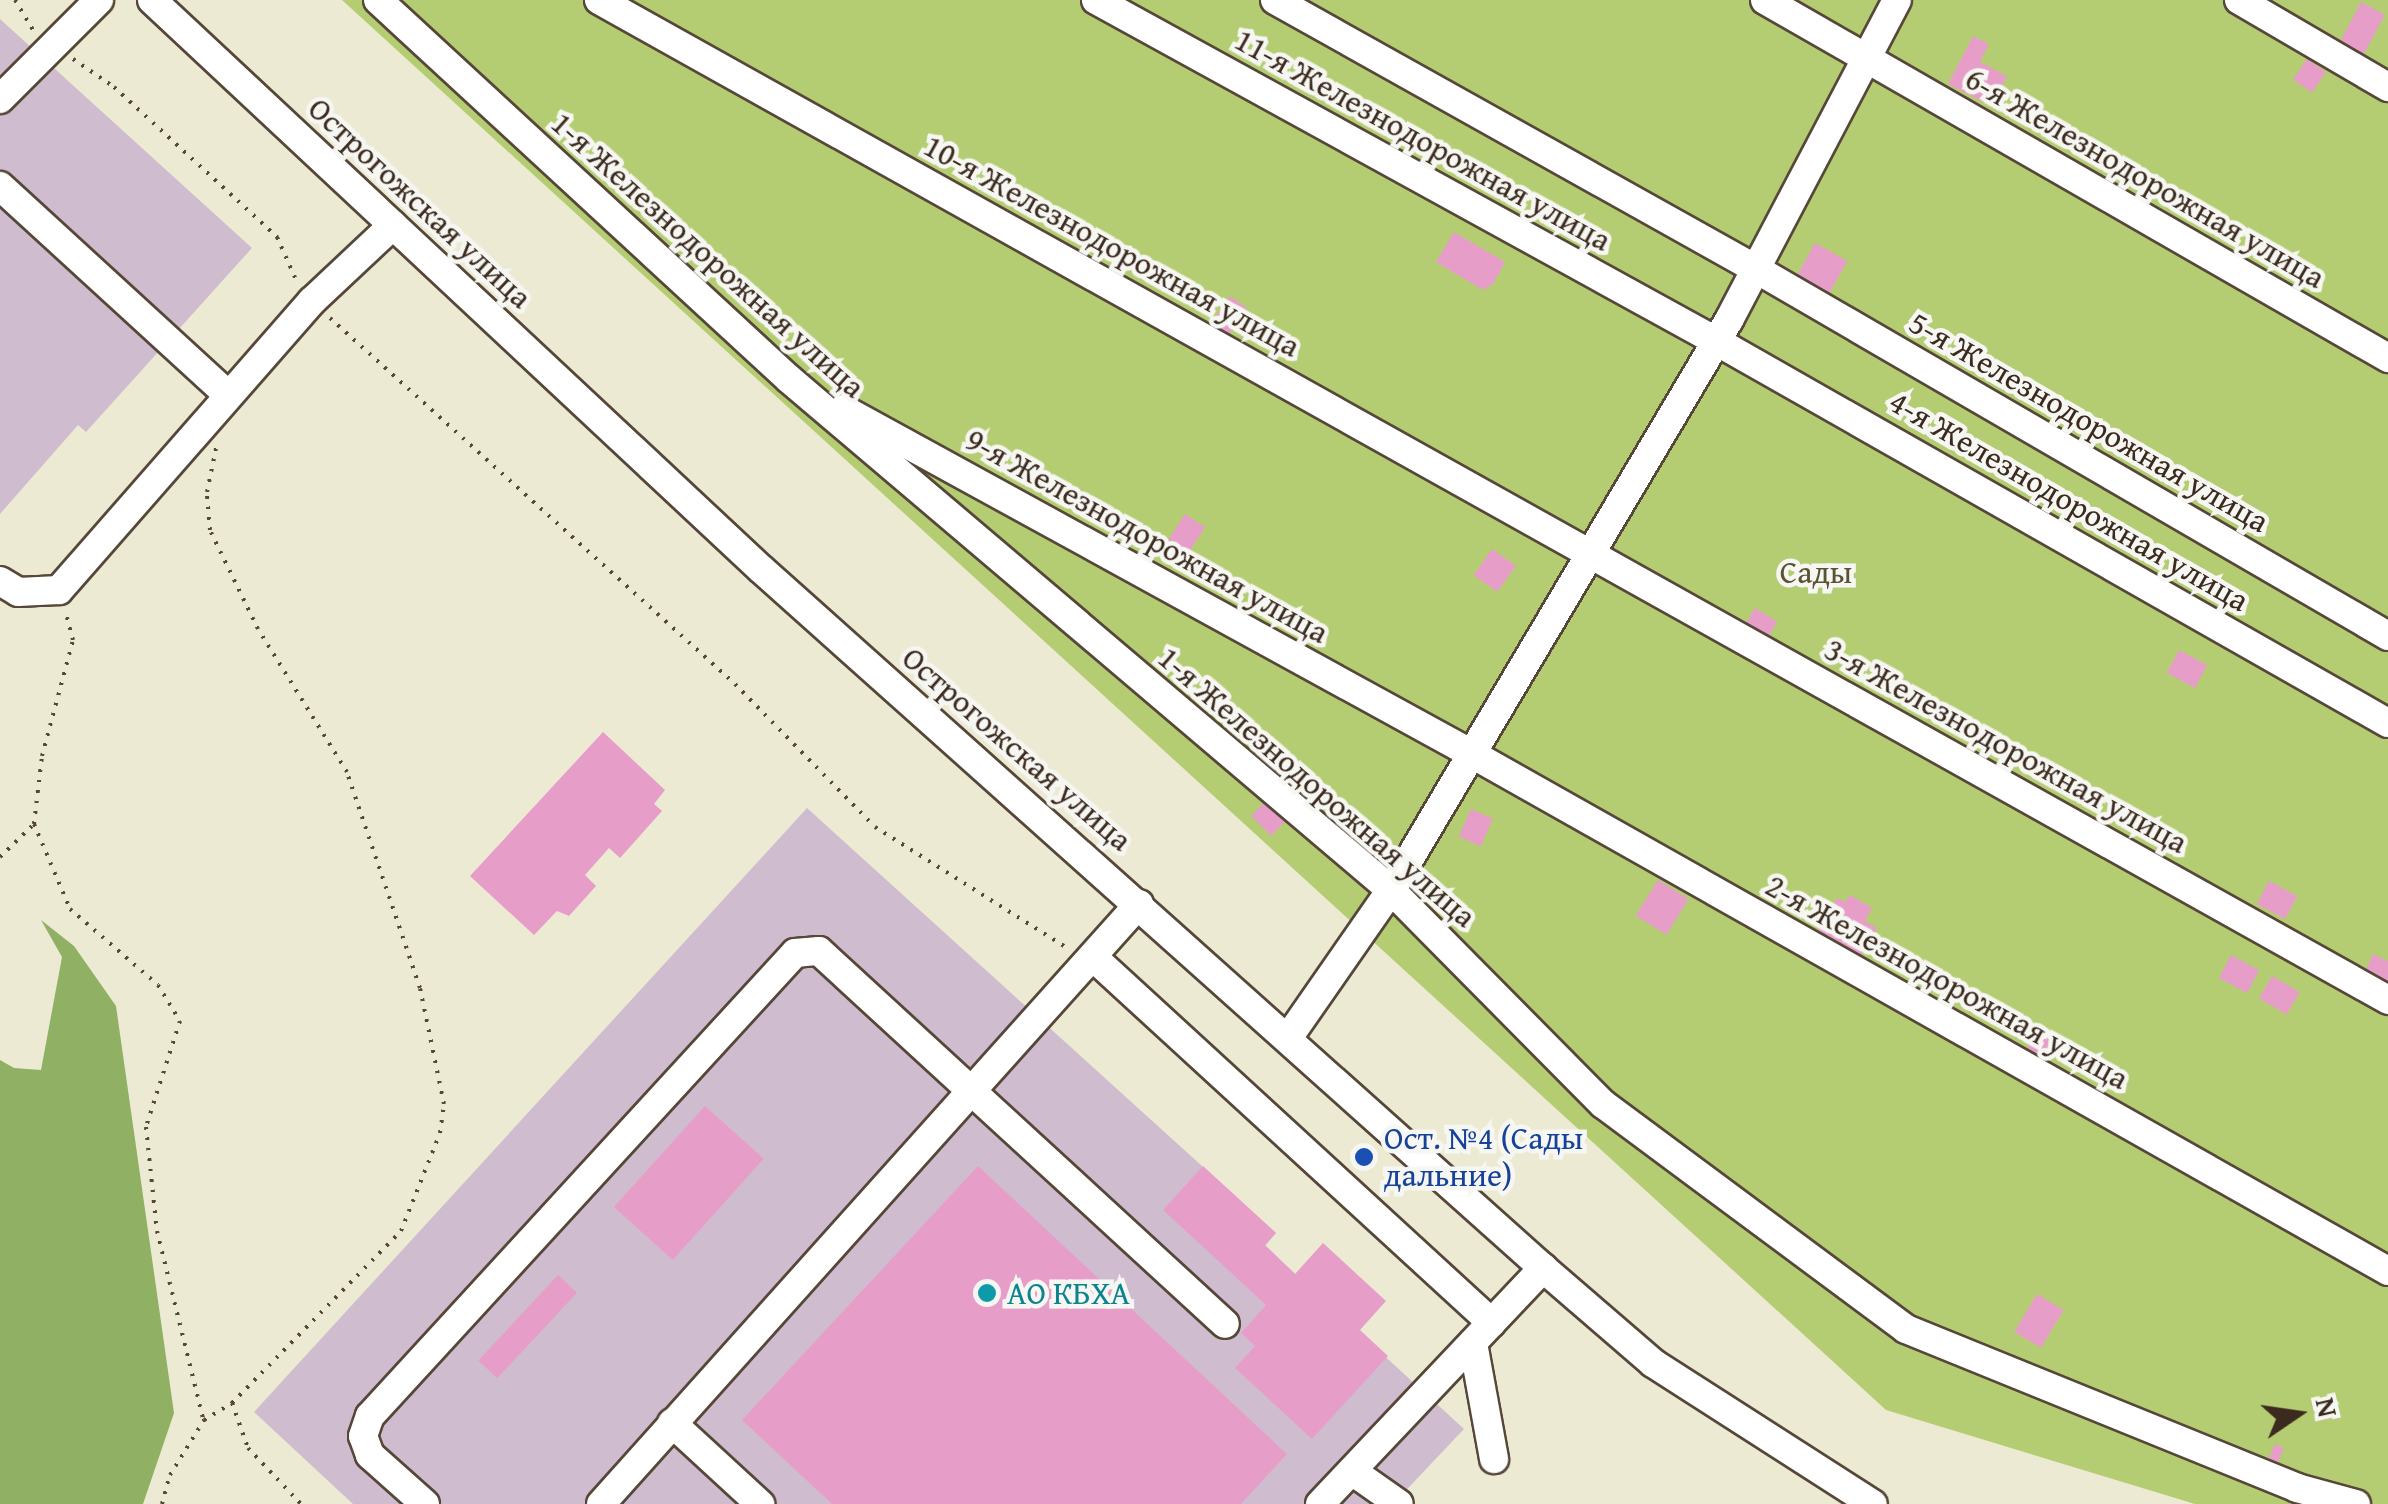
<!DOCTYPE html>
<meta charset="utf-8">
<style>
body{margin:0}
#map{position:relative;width:2388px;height:1504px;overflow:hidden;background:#edead4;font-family:"Gentium Book Plus",serif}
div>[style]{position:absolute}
.industrial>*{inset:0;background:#cfbdcf}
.green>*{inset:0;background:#b5cd72}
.forest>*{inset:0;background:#90b064}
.building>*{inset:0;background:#e69ec9;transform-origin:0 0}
.path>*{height:4px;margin-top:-2px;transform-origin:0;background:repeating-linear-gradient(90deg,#564739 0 2.5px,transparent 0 10.5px)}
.roads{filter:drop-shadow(2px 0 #564739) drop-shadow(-2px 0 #564739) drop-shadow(0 2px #564739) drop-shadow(0 -2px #564739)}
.minor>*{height:28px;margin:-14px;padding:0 14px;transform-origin:14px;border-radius:14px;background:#fff}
.dots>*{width:28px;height:28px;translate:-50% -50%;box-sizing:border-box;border:5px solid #f6f6f2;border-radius:50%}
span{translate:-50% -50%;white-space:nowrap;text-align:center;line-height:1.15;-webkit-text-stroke:9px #f6f6f2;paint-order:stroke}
.street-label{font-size:32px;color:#3b2a1e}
.park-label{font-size:32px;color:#5a5333}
.transit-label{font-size:32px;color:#164399}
.left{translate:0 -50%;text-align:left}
.culture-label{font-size:32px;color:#0d838f}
.north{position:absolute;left:2248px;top:1364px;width:100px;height:100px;-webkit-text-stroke:8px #f6f6f2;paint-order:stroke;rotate:77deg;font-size:28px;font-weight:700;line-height:40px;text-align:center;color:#3b2a1e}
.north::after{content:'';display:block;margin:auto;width:35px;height:45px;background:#3b2a1e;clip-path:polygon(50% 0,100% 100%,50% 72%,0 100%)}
</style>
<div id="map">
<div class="industrial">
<div style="clip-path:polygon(0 19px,252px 248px,86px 432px,78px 425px,0 514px)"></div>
<div style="clip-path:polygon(807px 808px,1276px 1233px,1265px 1246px,1464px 1429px,1393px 1504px,353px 1504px,254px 1412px)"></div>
</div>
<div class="green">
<div style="clip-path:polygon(342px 0,2388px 0,2388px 1504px,2195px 1504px,1886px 1410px)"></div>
</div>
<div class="forest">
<div style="clip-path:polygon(41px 920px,74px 946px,116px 1006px,174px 1413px,143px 1504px,0 1504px,0 1060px,14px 1068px,41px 1070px,62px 957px)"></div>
</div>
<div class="building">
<div style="left:2361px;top:2px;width:27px;height:51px;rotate:28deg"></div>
<div style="clip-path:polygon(1973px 36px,1989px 44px,1980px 62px,2007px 76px,1991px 106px,1948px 84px)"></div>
<div style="left:2307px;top:59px;width:23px;height:25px;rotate:34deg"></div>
<div style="clip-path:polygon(1454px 232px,1505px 262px,1493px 284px,1483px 290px,1436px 262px)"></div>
<div style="left:1815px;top:243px;width:37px;height:43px;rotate:29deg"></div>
<div style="left:1230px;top:296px;width:21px;height:37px;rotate:35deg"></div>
<div style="left:1185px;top:514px;width:24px;height:31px;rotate:33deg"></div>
<div style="left:1492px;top:549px;width:29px;height:32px;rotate:35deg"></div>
<div style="left:1755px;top:608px;width:26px;height:25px;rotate:31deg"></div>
<div style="left:2179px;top:650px;width:32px;height:26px;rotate:28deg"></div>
<div style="clip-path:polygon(603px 732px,665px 790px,654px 804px,662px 811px,620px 858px,609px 848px,585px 875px,596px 886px,569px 916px,557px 911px,534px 935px,470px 876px)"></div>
<div style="left:1266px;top:801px;width:28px;height:21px;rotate:45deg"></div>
<div style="left:1471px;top:809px;width:24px;height:30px;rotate:24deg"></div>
<div style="left:1658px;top:880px;width:36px;height:42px;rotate:32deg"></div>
<div style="left:2269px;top:881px;width:32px;height:26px;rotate:28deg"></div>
<div style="clip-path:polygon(1850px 895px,1872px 908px,1865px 921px,1877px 928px,1859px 959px,1817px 933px,1837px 898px,1845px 902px)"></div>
<div style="clip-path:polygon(2373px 954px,2388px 961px,2388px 992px,2362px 979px)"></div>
<div style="left:2231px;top:955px;width:32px;height:26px;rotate:28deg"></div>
<div style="left:2272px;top:976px;width:32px;height:26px;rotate:30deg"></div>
<div style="left:2039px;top:1025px;width:25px;height:33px;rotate:26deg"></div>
<div style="left:705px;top:1106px;width:79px;height:136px;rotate:42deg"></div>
<div style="clip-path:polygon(978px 1166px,1287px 1454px,1241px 1504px,832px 1504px,742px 1420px)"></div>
<div style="clip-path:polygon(1203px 1166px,1276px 1233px,1265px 1245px,1295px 1274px,1323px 1243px,1386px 1301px,1360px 1330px,1388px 1356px,1312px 1439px,1235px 1368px,1255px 1346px,1241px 1333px,1266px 1305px,1163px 1210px)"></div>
<div style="left:558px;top:1275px;width:26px;height:117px;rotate:43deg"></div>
<div style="left:2037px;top:1294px;width:31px;height:44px;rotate:31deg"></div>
<div style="left:2275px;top:1444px;width:10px;height:17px;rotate:24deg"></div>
</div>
<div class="path">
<div style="left:15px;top:0;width:35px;rotate:59deg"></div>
<div style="left:73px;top:59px;width:50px;rotate:34.3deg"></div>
<div style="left:114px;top:87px;width:222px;rotate:42.6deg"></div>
<div style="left:277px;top:237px;width:49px;rotate:66deg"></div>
<div style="left:330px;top:318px;width:546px;rotate:42.1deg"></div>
<div style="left:735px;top:684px;width:200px;rotate:45.6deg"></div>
<div style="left:875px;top:827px;width:229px;rotate:32.2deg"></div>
<div style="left:34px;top:824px;width:92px;rotate:67deg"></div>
<div style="left:70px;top:909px;width:116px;rotate:40.8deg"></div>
<div style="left:158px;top:985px;width:42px;rotate:58.6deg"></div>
<div style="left:180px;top:1021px;width:111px;rotate:107.8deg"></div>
<div style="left:146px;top:1127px;width:105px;rotate:84deg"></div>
<div style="left:157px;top:1231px;width:193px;rotate:76.2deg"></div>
<div style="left:0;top:857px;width:47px;rotate:-44.1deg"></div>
<div style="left:34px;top:824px;width:68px;rotate:-83.3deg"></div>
<div style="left:42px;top:756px;width:120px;rotate:-75deg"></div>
<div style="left:73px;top:640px;width:27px;rotate:-105deg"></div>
<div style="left:232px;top:1403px;width:48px;rotate:70.4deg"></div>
<div style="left:248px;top:1448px;width:77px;rotate:46.6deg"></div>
<div style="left:162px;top:1504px;width:30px;rotate:-75deg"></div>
<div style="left:170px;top:1475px;width:65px;rotate:-58.3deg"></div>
<div style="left:204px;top:1420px;width:33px;rotate:-31deg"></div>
<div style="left:232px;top:1403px;width:241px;rotate:-45.5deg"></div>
<div style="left:401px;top:1231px;width:105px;rotate:-68.3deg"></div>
<div style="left:440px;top:1133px;width:29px;rotate:-82deg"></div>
<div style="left:444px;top:1104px;width:118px;rotate:-101.7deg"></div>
<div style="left:420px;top:988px;width:228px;rotate:-108.7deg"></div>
<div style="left:347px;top:772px;width:168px;rotate:-121.9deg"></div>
<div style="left:258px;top:629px;width:110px;rotate:-115.9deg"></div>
<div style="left:210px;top:530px;width:38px;rotate:-95deg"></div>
<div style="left:207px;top:492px;width:45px;rotate:-78.4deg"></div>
</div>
<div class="roads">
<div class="minor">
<div style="left:152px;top:0;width:833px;rotate:43.06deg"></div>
<div style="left:761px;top:569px;width:1049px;rotate:41.79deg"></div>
<div style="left:1543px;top:1268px;width:145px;rotate:40.8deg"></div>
<div style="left:1653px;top:1363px;width:261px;rotate:32.7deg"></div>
<div style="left:378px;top:0;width:559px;rotate:42.68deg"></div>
<div style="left:789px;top:379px;width:790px;rotate:40.33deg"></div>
<div style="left:1391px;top:890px;width:301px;rotate:45.3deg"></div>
<div style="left:1603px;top:1104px;width:377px;rotate:36.6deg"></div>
<div style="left:1906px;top:1329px;width:422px;rotate:22.1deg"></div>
<div style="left:2297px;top:1488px;width:61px;rotate:15.2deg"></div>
<div style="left:599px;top:0;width:2050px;rotate:29.2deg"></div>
<div style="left:1096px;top:0;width:708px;rotate:28.81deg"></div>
<div style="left:1716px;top:341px;width:773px;rotate:29.62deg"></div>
<div style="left:1275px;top:0;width:551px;rotate:29.22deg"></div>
<div style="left:1756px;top:269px;width:731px;rotate:30.14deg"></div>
<div style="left:1765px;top:0;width:719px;rotate:29.88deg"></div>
<div style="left:2239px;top:0;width:173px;rotate:30.3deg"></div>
<div style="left:0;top:99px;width:140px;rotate:-45deg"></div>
<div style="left:0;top:186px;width:308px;rotate:42.5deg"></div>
<div style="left:843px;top:409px;width:717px;rotate:28.74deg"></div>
<div style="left:1472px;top:754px;width:1052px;rotate:29.44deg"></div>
<div style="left:0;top:581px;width:21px;rotate:31deg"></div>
<div style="left:18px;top:592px;width:41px;rotate:-2.8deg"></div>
<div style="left:59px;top:590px;width:384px;rotate:-48.8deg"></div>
<div style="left:312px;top:301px;width:111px;rotate:-43.2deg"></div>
<div style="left:1093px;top:957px;width:541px;rotate:42.53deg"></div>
<div style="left:1288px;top:1038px;width:180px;rotate:-55.2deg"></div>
<div style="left:1391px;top:890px;width:663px;rotate:-59.33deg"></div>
<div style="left:1729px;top:320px;width:361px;rotate:-62.3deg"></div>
<div style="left:1473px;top:1343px;width:118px;rotate:79.7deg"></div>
<div style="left:672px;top:1423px;width:120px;rotate:42.6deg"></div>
<div style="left:1352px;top:1471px;width:57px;rotate:35.1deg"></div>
<div style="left:425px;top:1504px;width:74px;rotate:-138.3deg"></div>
<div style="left:370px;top:1455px;width:20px;rotate:-110deg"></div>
<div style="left:363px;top:1436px;width:21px;rotate:-71deg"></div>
<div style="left:370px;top:1416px;width:628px;rotate:-47.45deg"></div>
<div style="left:795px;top:953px;width:24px;rotate:-5deg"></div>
<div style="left:819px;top:951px;width:551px;rotate:42.57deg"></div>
<div style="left:601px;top:1504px;width:806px;rotate:-48.12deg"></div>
<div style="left:1320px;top:1504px;width:325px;rotate:-46.6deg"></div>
</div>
</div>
<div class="dots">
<div style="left:1364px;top:1157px;background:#1a4fb4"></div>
<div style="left:987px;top:1293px;background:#0f9aa8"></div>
</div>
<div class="street-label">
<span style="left:1423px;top:140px;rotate:29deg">11-я Железнодорожная улица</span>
<span style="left:2145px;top:178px;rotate:30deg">6-я Железнодорожная улица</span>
<span style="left:420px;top:203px;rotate:43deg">Острогожская улица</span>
<span style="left:1112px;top:246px;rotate:29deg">10-я Железнодорожная улица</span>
<span style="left:708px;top:255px;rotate:42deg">1-я Железнодорожная улица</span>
<span style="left:2089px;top:422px;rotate:30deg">5-я Железнодорожная улица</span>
<span style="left:2069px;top:501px;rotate:30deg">4-я Железнодорожная улица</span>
<span style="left:1147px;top:536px;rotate:29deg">9-я Железнодорожная улица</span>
<span style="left:2006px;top:746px;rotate:29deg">3-я Железнодорожная улица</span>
<span style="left:1017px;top:749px;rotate:41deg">Острогожская улица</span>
<span style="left:1317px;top:787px;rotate:41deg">1-я Железнодорожная улица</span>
<span style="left:1947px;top:982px;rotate:29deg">2-я Железнодорожная улица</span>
</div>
<div class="park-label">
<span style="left:1816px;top:572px">Сады</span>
</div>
<div class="transit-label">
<span class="left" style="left:1384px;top:1157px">Ост. №4 (Сады<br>дальние)</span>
</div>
<div class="culture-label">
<span class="left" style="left:1007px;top:1293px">АО КБХА</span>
</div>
<div class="north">N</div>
</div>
